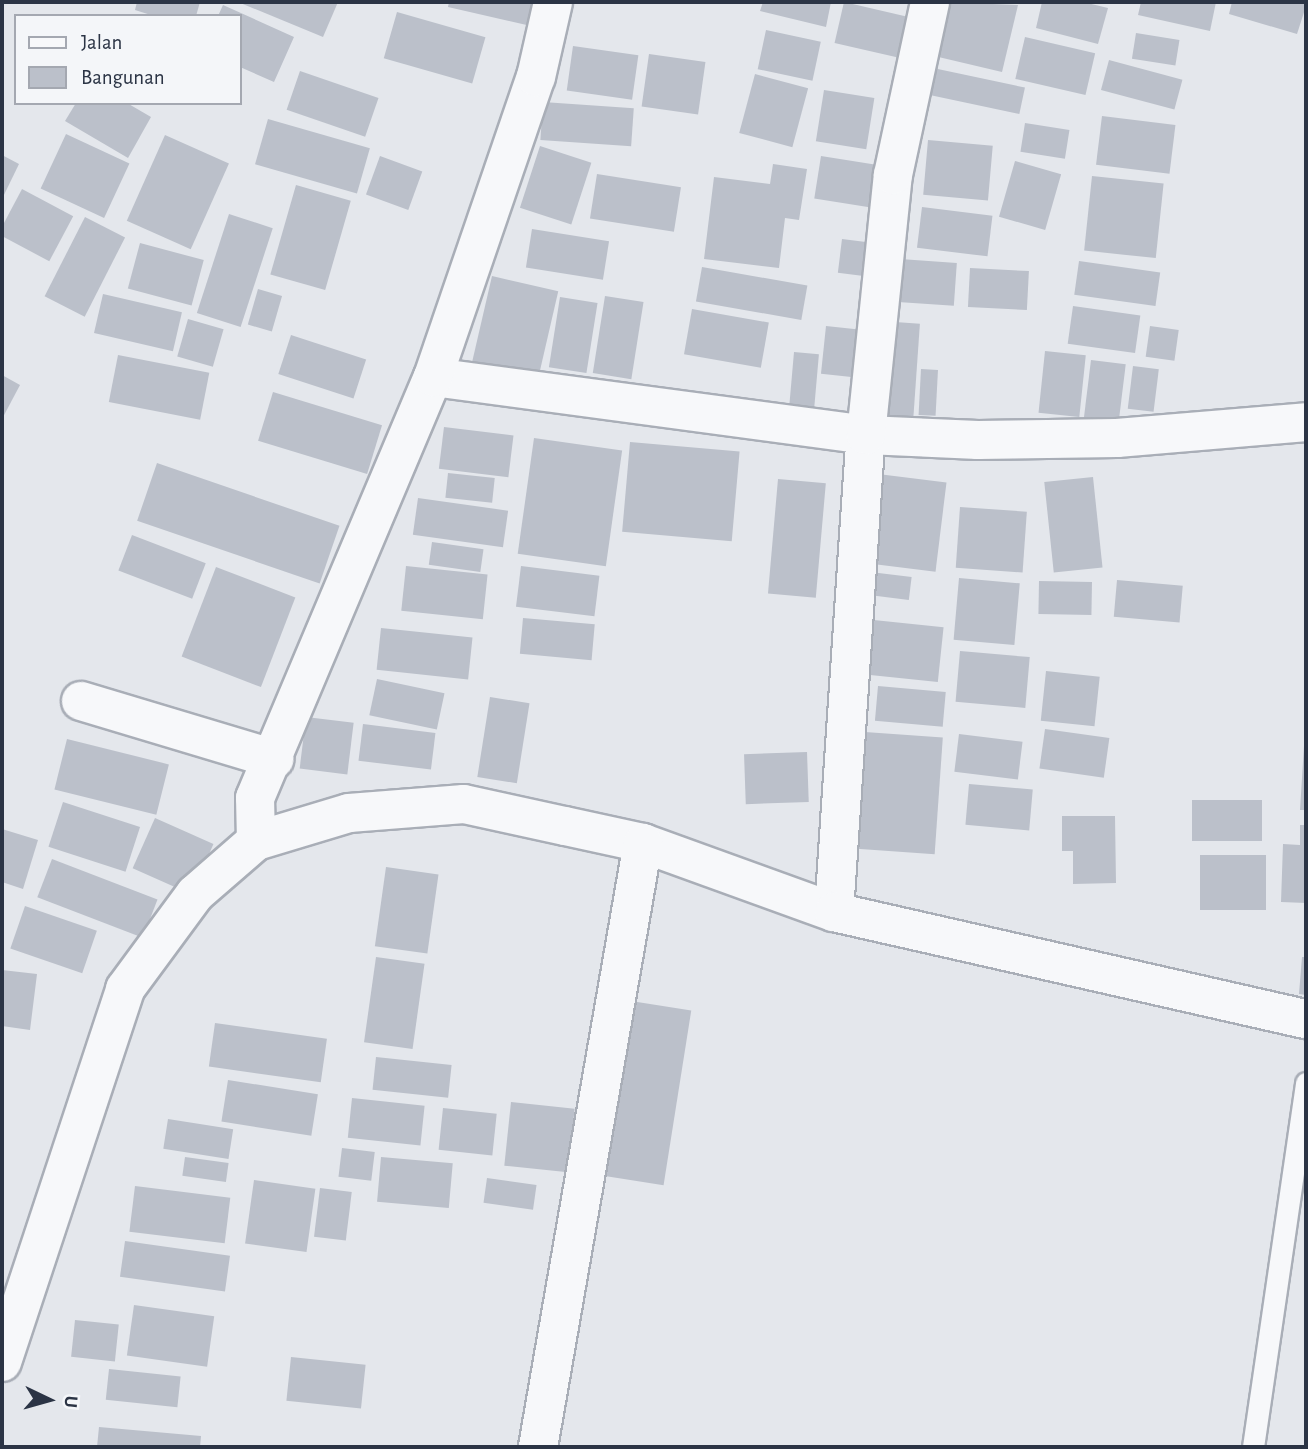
<!DOCTYPE html>
<style>
body{margin:0}
#map{position:relative;width:1308px;height:1449px;overflow:hidden;background:#e4e7ec;font-family:"Alegreya Sans",sans-serif}
div>[style]{position:absolute}
.building>*{inset:0;background:#bbc0ca;transform-origin:0 0}
.roads{filter:drop-shadow(2px 0 #a9aeb7) drop-shadow(-2px 0 #a9aeb7) drop-shadow(0 2px #a9aeb7) drop-shadow(0 -2px #a9aeb7)}
.service>*{height:21px;margin:-10.5px;padding:0 10.5px;transform-origin:10.5px;border-radius:10.5px;background:#f7f8fa}
.minor>*{height:38px;margin:-19px;padding:0 19px;transform-origin:19px;border-radius:19px;background:#f7f8fa}
span{translate:-50% -50%;white-space:nowrap;text-align:center;line-height:1.15;-webkit-text-stroke:5px #f4f6f9;paint-order:stroke}
.frame{position:absolute;inset:0;border:4px solid #2b3445;pointer-events:none}
.legend{position:absolute;left:14px;top:14px;width:228px;height:91px;box-sizing:border-box;background:#f4f6f9;border:2px solid #a4a8b1;margin:0;padding:9px 12px;list-style:none;font-size:21px;color:#2b3445}
.legend li{display:flex;align-items:center;gap:14px;height:35px}
.legend b{width:35px;border:2px solid #a4a8b1}
.north{position:absolute;left:14px;top:1365px;width:70px;height:70px;-webkit-text-stroke:5px #f4f6f9;paint-order:stroke;rotate:95deg;font-size:19px;font-weight:700;line-height:28px;text-align:center;color:#2b3445}
.north::after{content:'';display:block;margin:auto;width:24px;height:32px;background:#2b3445;clip-path:polygon(50% 0,100% 100%,50% 72%,0 100%)}
</style>
<div id="map">
<div class="building">
<div style="clip-path:polygon(137px 2px,200px 2px,196px 16px,154px 16px,135px 10px)"></div>
<div style="clip-path:polygon(238px 2px,338px 2px,323px 37px)"></div>
<div style="clip-path:polygon(449px 2px,536px 2px,531px 26px,448px 7px)"></div>
<div style="clip-path:polygon(763px 2px,831px 2px,826px 27px,760px 11px)"></div>
<div style="left:844px;top:2px;width:74px;height:42px;rotate:13deg"></div>
<div style="clip-path:polygon(943px 2px,1018px 5px,1002px 72px,930px 55px)"></div>
<div style="clip-path:polygon(1042px 2px,1083px 2px,1108px 8px,1098px 44px,1036px 28px)"></div>
<div style="clip-path:polygon(1141px 2px,1216px 2px,1210px 31px,1138px 15px)"></div>
<div style="clip-path:polygon(1232px 2px,1306px 2px,1306px 6px,1297px 34px,1229px 14px)"></div>
<div style="clip-path:polygon(223px 5px,294px 37px,274px 82px,240px 67px,240px 16px,218px 16px)"></div>
<div style="left:397px;top:12px;width:92px;height:48px;rotate:16deg"></div>
<div style="left:766px;top:30px;width:56px;height:40px;rotate:12deg"></div>
<div style="left:1136px;top:33px;width:44px;height:26px;rotate:9deg"></div>
<div style="left:1025px;top:37px;width:72px;height:43px;rotate:13deg"></div>
<div style="left:573px;top:46px;width:66px;height:45px;rotate:8deg"></div>
<div style="left:649px;top:54px;width:57px;height:53px;rotate:8deg"></div>
<div style="left:1109px;top:60px;width:76px;height:31px;rotate:15deg"></div>
<div style="left:933px;top:68px;width:94px;height:27px;rotate:12deg"></div>
<div style="left:300px;top:71px;width:83px;height:41px;rotate:19deg"></div>
<div style="left:755px;top:74px;width:55px;height:61px;rotate:15deg"></div>
<div style="left:824px;top:90px;width:51px;height:52px;rotate:9deg"></div>
<div style="left:543px;top:102px;width:91px;height:38px;rotate:4deg"></div>
<div style="clip-path:polygon(76px 103px,127px 103px,151px 117px,128px 158px,65px 121px)"></div>
<div style="left:1102px;top:116px;width:74px;height:49px;rotate:7deg"></div>
<div style="left:268px;top:119px;width:106px;height:47px;rotate:16deg"></div>
<div style="left:1025px;top:123px;width:45px;height:29px;rotate:9deg"></div>
<div style="left:66px;top:134px;width:70px;height:60px;rotate:25deg"></div>
<div style="left:165px;top:135px;width:70px;height:94px;rotate:24deg"></div>
<div style="left:928px;top:140px;width:65px;height:55px;rotate:5deg"></div>
<div style="left:540px;top:146px;width:54px;height:65px;rotate:18deg"></div>
<div style="clip-path:polygon(2px 155px,19px 164px,2px 199px)"></div>
<div style="left:380px;top:156px;width:45px;height:41px;rotate:20deg"></div>
<div style="left:821px;top:156px;width:59px;height:43px;rotate:9deg"></div>
<div style="left:1015px;top:161px;width:48px;height:58px;rotate:16deg"></div>
<div style="clip-path:polygon(773px 164px,807px 169px,799px 220px,785px 218px,779px 268px,704px 259px,714px 177px,770px 184px)"></div>
<div style="left:597px;top:174px;width:85px;height:45px;rotate:9deg"></div>
<div style="left:1092px;top:176px;width:72px;height:75px;rotate:6deg"></div>
<div style="left:296px;top:185px;width:57px;height:93px;rotate:16deg"></div>
<div style="left:22px;top:189px;width:58px;height:51px;rotate:28deg"></div>
<div style="left:922px;top:207px;width:71px;height:41px;rotate:7deg"></div>
<div style="left:229px;top:214px;width:46px;height:104px;rotate:18deg"></div>
<div style="left:85px;top:217px;width:45px;height:89px;rotate:27deg"></div>
<div style="left:532px;top:229px;width:78px;height:39px;rotate:9deg"></div>
<div style="left:842px;top:239px;width:32px;height:34px;rotate:7deg"></div>
<div style="left:140px;top:243px;width:66px;height:47px;rotate:15deg"></div>
<div style="left:886px;top:258px;width:71px;height:43px;rotate:4deg"></div>
<div style="left:1079px;top:261px;width:82px;height:34px;rotate:8deg"></div>
<div style="left:702px;top:267px;width:107px;height:35px;rotate:10deg"></div>
<div style="left:970px;top:268px;width:59px;height:39px;rotate:3deg"></div>
<div style="left:492px;top:276px;width:68px;height:93px;rotate:13deg"></div>
<div style="left:258px;top:289px;width:25px;height:37px;rotate:16deg"></div>
<div style="left:103px;top:294px;width:81px;height:40px;rotate:13deg"></div>
<div style="left:605px;top:296px;width:39px;height:78px;rotate:9deg"></div>
<div style="left:560px;top:297px;width:38px;height:71px;rotate:9deg"></div>
<div style="left:1073px;top:306px;width:68px;height:38px;rotate:8deg"></div>
<div style="left:692px;top:309px;width:78px;height:46px;rotate:10deg"></div>
<div style="left:188px;top:319px;width:37px;height:39px;rotate:16deg"></div>
<div style="left:881px;top:321px;width:39px;height:95px;rotate:4deg"></div>
<div style="left:826px;top:326px;width:40px;height:48px;rotate:6deg"></div>
<div style="left:1150px;top:326px;width:29px;height:31px;rotate:8deg"></div>
<div style="left:291px;top:335px;width:79px;height:41px;rotate:18deg"></div>
<div style="left:1045px;top:351px;width:41px;height:62px;rotate:6deg"></div>
<div style="left:794px;top:352px;width:25px;height:66px;rotate:5deg"></div>
<div style="left:118px;top:355px;width:93px;height:48px;rotate:11deg"></div>
<div style="left:1091px;top:360px;width:35px;height:62px;rotate:7deg"></div>
<div style="left:1133px;top:366px;width:26px;height:43px;rotate:7deg"></div>
<div style="left:921px;top:369px;width:17px;height:46px;rotate:3deg"></div>
<div style="clip-path:polygon(2px 375px,20px 385px,2px 419px)"></div>
<div style="left:273px;top:392px;width:114px;height:51px;rotate:17deg"></div>
<div style="left:444px;top:427px;width:70px;height:42px;rotate:7deg"></div>
<div style="left:534px;top:438px;width:89px;height:117px;rotate:8deg"></div>
<div style="left:630px;top:442px;width:110px;height:90px;rotate:5deg"></div>
<div style="left:157px;top:463px;width:193px;height:61px;rotate:19deg"></div>
<div style="left:448px;top:473px;width:47px;height:25px;rotate:6deg"></div>
<div style="left:878px;top:474px;width:69px;height:90px;rotate:7deg"></div>
<div style="left:1093px;top:477px;width:91px;height:49px;rotate:84deg"></div>
<div style="left:778px;top:479px;width:48px;height:115px;rotate:5deg"></div>
<div style="left:418px;top:498px;width:91px;height:37px;rotate:8deg"></div>
<div style="left:960px;top:507px;width:67px;height:61px;rotate:4deg"></div>
<div style="left:132px;top:535px;width:79px;height:38px;rotate:21deg"></div>
<div style="left:432px;top:542px;width:52px;height:23px;rotate:8deg"></div>
<div style="left:406px;top:566px;width:82px;height:45px;rotate:6deg"></div>
<div style="left:521px;top:566px;width:79px;height:41px;rotate:7deg"></div>
<div style="left:216px;top:567px;width:85px;height:96px;rotate:21deg"></div>
<div style="left:862px;top:571px;width:50px;height:23px;rotate:7deg"></div>
<div style="left:959px;top:578px;width:61px;height:62px;rotate:5deg"></div>
<div style="left:1117px;top:580px;width:66px;height:37px;rotate:5deg"></div>
<div style="left:1039px;top:581px;width:53px;height:33px;rotate:1deg"></div>
<div style="left:523px;top:618px;width:72px;height:36px;rotate:5deg"></div>
<div style="left:864px;top:619px;width:80px;height:55px;rotate:6deg"></div>
<div style="left:381px;top:628px;width:92px;height:42px;rotate:6deg"></div>
<div style="left:960px;top:651px;width:70px;height:51px;rotate:5deg"></div>
<div style="left:1046px;top:671px;width:54px;height:50px;rotate:6deg"></div>
<div style="left:377px;top:679px;width:69px;height:37px;rotate:12deg"></div>
<div style="left:878px;top:686px;width:68px;height:35px;rotate:5deg"></div>
<div style="left:490px;top:697px;width:40px;height:81px;rotate:9deg"></div>
<div style="left:306px;top:717px;width:48px;height:52px;rotate:7deg"></div>
<div style="left:363px;top:724px;width:73px;height:37px;rotate:7deg"></div>
<div style="left:1045px;top:729px;width:65px;height:40px;rotate:8deg"></div>
<div style="left:865px;top:732px;width:78px;height:117px;rotate:4deg"></div>
<div style="left:959px;top:734px;width:64px;height:38px;rotate:7deg"></div>
<div style="left:67px;top:739px;width:105px;height:52px;rotate:14deg"></div>
<div style="clip-path:polygon(1304px 746px,1306px 746px,1306px 810px,1300px 810px)"></div>
<div style="left:807px;top:752px;width:50px;height:63px;rotate:88deg"></div>
<div style="left:969px;top:784px;width:64px;height:41px;rotate:5deg"></div>
<div style="left:1192px;top:800px;width:70px;height:41px"></div>
<div style="left:63px;top:802px;width:81px;height:47px;rotate:18deg"></div>
<div style="clip-path:polygon(1062px 816px,1115px 816px,1116px 883px,1073px 884px,1073px 851px,1062px 851px)"></div>
<div style="left:155px;top:818px;width:64px;height:55px;rotate:24deg"></div>
<div style="clip-path:polygon(1300px 825px,1306px 825px,1306px 903px,1281px 902px,1283px 844px,1300px 845px)"></div>
<div style="clip-path:polygon(2px 829px,38px 840px,23px 889px,2px 882px)"></div>
<div style="left:1200px;top:855px;width:66px;height:55px"></div>
<div style="left:52px;top:859px;width:113px;height:41px;rotate:21deg"></div>
<div style="left:386px;top:867px;width:53px;height:80px;rotate:8deg"></div>
<div style="left:25px;top:906px;width:76px;height:45px;rotate:19deg"></div>
<div style="left:376px;top:957px;width:49px;height:86px;rotate:8deg"></div>
<div style="clip-path:polygon(1302px 957px,1306px 957px,1306px 995px,1299px 994px)"></div>
<div style="clip-path:polygon(2px 970px,37px 974px,30px 1030px,2px 1026px)"></div>
<div style="left:631px;top:1001px;width:61px;height:177px;rotate:9deg"></div>
<div style="left:215px;top:1023px;width:113px;height:44px;rotate:8deg"></div>
<div style="left:376px;top:1057px;width:76px;height:33px;rotate:6deg"></div>
<div style="left:228px;top:1080px;width:91px;height:42px;rotate:9deg"></div>
<div style="left:352px;top:1098px;width:73px;height:40px;rotate:6deg"></div>
<div style="left:511px;top:1102px;width:64px;height:64px;rotate:6deg"></div>
<div style="left:443px;top:1108px;width:54px;height:42px;rotate:6deg"></div>
<div style="left:168px;top:1119px;width:66px;height:30px;rotate:9deg"></div>
<div style="left:342px;top:1148px;width:33px;height:29px;rotate:7deg"></div>
<div style="left:185px;top:1157px;width:44px;height:19px;rotate:8deg"></div>
<div style="left:381px;top:1157px;width:72px;height:45px;rotate:5deg"></div>
<div style="left:487px;top:1178px;width:50px;height:25px;rotate:8deg"></div>
<div style="left:254px;top:1180px;width:62px;height:64px;rotate:8deg"></div>
<div style="left:135px;top:1186px;width:96px;height:46px;rotate:7deg"></div>
<div style="left:320px;top:1188px;width:32px;height:49px;rotate:7deg"></div>
<div style="left:125px;top:1241px;width:106px;height:36px;rotate:8deg"></div>
<div style="left:134px;top:1305px;width:81px;height:51px;rotate:8deg"></div>
<div style="left:75px;top:1320px;width:44px;height:37px;rotate:6deg"></div>
<div style="left:291px;top:1357px;width:75px;height:44px;rotate:6deg"></div>
<div style="left:109px;top:1369px;width:72px;height:31px;rotate:6deg"></div>
<div style="clip-path:polygon(99px 1427px,201px 1436px,200px 1447px,97px 1447px)"></div>
</div>
<div class="roads">
<div class="service">
<div style="left:1253px;top:1447px;width:368px;rotate:-81.7deg"></div>
</div>
<div class="minor">
<div style="left:433px;top:377px;width:437px;rotate:7.6deg"></div>
<div style="left:866px;top:435px;width:112px;rotate:2.6deg"></div>
<div style="left:978px;top:440px;width:139px;rotate:-0.8deg"></div>
<div style="left:1117px;top:438px;width:190px;rotate:-4.8deg"></div>
<div style="left:81px;top:701px;width:202px;rotate:16.7deg"></div>
<div style="left:256px;top:841px;width:43px;rotate:-91.3deg"></div>
<div style="left:255px;top:798px;width:457px;rotate:-67.1deg"></div>
<div style="left:433px;top:377px;width:317px;rotate:-71.1deg"></div>
<div style="left:536px;top:77px;width:77px;rotate:-77.2deg"></div>
<div style="left:834px;top:912px;width:478px;rotate:-86.2deg"></div>
<div style="left:866px;top:435px;width:261px;rotate:-84.1deg"></div>
<div style="left:893px;top:175px;width:177px;rotate:-77.9deg"></div>
<div style="left:2px;top:1362px;width:393px;rotate:-71.7deg"></div>
<div style="left:125px;top:989px;width:118px;rotate:-53.6deg"></div>
<div style="left:195px;top:894px;width:81px;rotate:-41deg"></div>
<div style="left:256px;top:841px;width:97px;rotate:-16.8deg"></div>
<div style="left:349px;top:813px;width:115px;rotate:-4.5deg"></div>
<div style="left:464px;top:804px;width:103px;rotate:12.3deg"></div>
<div style="left:565px;top:826px;width:80px;rotate:12.3deg"></div>
<div style="left:643px;top:843px;width:203px;rotate:19.9deg"></div>
<div style="left:834px;top:912px;width:484px;rotate:12.8deg"></div>
<div style="left:538px;top:1447px;width:613px;rotate:-80.14deg"></div>
</div>
</div>
<div class="frame"></div>
<ul class="legend">
<li><b style="height:9px;background:#f7f8fa"></b>Jalan</li>
<li><b style="height:19px;background:#bbc0ca"></b>Bangunan</li>
</ul>
<div class="north">U</div>
</div>
